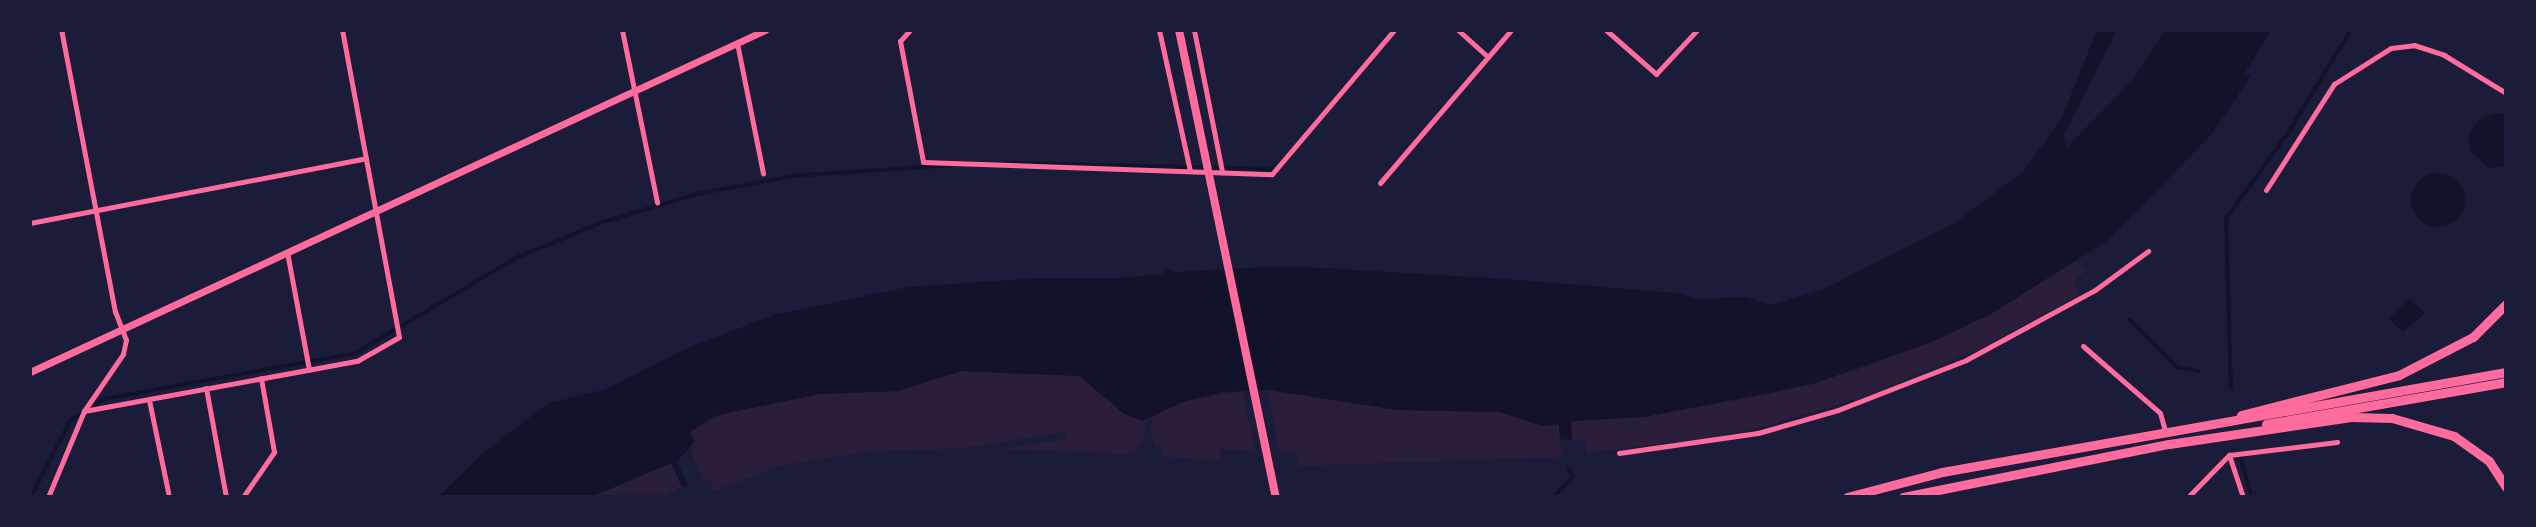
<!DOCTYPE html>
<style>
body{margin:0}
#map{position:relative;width:2536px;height:527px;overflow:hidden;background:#1b1b3a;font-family:Inter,sans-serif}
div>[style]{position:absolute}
.green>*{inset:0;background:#2a1e3b}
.water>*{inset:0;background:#12122b}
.round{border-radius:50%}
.stream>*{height:3.5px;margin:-1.75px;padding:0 1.75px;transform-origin:1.75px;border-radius:1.75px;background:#12122b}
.minor>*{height:5px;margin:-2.5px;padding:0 2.5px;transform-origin:2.5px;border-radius:2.5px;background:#ff6b9d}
.secondary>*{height:7px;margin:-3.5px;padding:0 3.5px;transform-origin:3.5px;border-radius:3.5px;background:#ff6b9d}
.primary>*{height:8px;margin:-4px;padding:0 4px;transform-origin:4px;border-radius:4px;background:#ff6b9d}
.trunk>*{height:9px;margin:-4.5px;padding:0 4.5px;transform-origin:4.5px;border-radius:4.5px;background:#ff6b9d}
span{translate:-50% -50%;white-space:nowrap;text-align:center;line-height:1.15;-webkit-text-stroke:6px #1b1b3a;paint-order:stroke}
.frame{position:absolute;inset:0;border:32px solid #1b1b3a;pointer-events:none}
</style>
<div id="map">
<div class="green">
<div style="clip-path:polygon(2077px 261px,2086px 271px,2073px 281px,2079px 295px,1984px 347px,1866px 396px,1767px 426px,1709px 438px,1586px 453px,1585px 439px,1572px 440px,1571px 421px,1644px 417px,1769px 394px,1854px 371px,1934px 341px)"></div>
<div style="clip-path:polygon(961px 371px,1080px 376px,1102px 397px,1146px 419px,1143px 442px,1133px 454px,1002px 449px,1066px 439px,1066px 432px,965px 448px,867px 452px,778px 466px,710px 493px,713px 478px,704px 481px,689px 447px,695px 441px,690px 432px,727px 411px,820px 394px,898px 391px)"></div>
<div style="clip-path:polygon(1268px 390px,1397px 410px,1500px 412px,1542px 426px,1559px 424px,1562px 457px,1299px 466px,1296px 451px,1279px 451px)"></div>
<div style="clip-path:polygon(1243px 391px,1255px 451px,1220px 449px,1220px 462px,1162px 456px,1162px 447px,1155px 446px,1151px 435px,1152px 417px,1184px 401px)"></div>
<div style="clip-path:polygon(671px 463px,682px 487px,662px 497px,591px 497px)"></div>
</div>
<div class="water">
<div style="clip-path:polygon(2097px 30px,2117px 30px,2064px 134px,2066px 148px,2133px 80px,2165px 30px,2271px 30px,2245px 73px,2251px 76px,2211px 135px,2107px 241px,1991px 314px,1934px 341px,1813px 384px,1644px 417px,1571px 421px,1572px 440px,1560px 439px,1559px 424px,1542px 426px,1500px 412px,1397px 410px,1268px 390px,1224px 392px,1185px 401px,1142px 421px,1124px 414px,1080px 376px,961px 371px,898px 391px,820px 394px,714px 416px,690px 432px,695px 441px,677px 462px,688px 485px,682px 487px,671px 463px,591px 497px,438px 497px,481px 455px,547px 404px,606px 389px,685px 349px,774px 315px,908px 287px,1039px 278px,1119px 278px,1162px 274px,1167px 268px,1173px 272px,1287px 266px,1505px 279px,1677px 293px,1696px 299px,1746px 297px,1769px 305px,1822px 290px,1955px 223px,2024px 171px,2062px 117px)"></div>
<div style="clip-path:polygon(2497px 113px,2506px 115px,2506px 166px,2489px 168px,2470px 151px,2469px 133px,2480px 118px)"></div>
<div class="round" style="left:2411px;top:173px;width:54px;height:54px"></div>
<div style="clip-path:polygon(2410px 299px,2425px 313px,2403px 332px,2389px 319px)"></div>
</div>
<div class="stream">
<div style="left:1006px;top:163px;width:266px;rotate:1.3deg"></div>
<div style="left:2130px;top:320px;width:66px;rotate:45deg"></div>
<div style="left:2177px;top:367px;width:22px;rotate:10deg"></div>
<div style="left:2231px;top:389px;width:170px;rotate:-91.7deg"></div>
<div style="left:2226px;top:219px;width:106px;rotate:-54.2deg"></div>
<div style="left:2288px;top:133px;width:121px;rotate:-58.5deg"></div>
<div style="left:88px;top:409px;width:19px;rotate:-32deg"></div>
<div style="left:104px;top:399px;width:256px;rotate:-10.3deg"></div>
<div style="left:356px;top:353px;width:186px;rotate:-30.7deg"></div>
<div style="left:516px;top:258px;width:91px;rotate:-22.6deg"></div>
<div style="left:600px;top:223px;width:101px;rotate:-16.6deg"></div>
<div style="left:697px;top:194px;width:97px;rotate:-10.7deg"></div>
<div style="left:792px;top:176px;width:161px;rotate:-3.9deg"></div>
<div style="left:2241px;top:458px;width:41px;rotate:74.2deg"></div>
<div style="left:31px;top:497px;width:85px;rotate:-62.8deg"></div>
<div style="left:70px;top:421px;width:13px;rotate:-32deg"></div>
<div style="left:1553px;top:497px;width:28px;rotate:-45deg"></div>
<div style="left:1573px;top:477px;width:9px;rotate:-117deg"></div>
</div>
<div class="minor">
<div style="left:622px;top:30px;width:176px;rotate:78.5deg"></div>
<div style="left:910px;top:30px;width:15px;rotate:132deg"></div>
<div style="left:900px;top:41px;width:123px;rotate:79.2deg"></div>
<div style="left:923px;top:162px;width:349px;rotate:2deg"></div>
<div style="left:1272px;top:174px;width:189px;rotate:-49.7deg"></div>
<div style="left:1159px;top:30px;width:144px;rotate:77.6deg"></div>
<div style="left:1194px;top:30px;width:145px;rotate:78.8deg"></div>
<div style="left:1458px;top:30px;width:40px;rotate:42deg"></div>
<div style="left:1606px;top:30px;width:67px;rotate:41.3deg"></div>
<div style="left:1656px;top:74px;width:60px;rotate:-47deg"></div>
<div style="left:737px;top:43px;width:133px;rotate:78.7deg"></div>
<div style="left:1380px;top:183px;width:201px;rotate:-49.4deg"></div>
<div style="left:2266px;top:190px;width:126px;rotate:-57.3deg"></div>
<div style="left:2334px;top:84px;width:67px;rotate:-32.3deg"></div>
<div style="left:2391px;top:48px;width:23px;rotate:-7deg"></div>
<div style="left:2414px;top:45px;width:32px;rotate:18deg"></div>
<div style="left:2444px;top:55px;width:73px;rotate:31.5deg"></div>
<div style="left:30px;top:223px;width:342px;rotate:-10.9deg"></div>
<div style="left:287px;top:252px;width:120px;rotate:79.4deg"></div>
<div style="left:2083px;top:346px;width:102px;rotate:41deg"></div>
<div style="left:2160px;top:413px;width:18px;rotate:74deg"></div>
<div style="left:206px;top:388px;width:111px;rotate:79.6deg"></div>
<div style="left:149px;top:400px;width:99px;rotate:78.3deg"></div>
<div style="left:84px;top:411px;width:278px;rotate:-10.4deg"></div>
<div style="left:357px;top:361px;width:48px;rotate:-29.7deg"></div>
<div style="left:399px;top:337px;width:312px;rotate:-100.5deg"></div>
<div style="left:1619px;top:453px;width:140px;rotate:-8.2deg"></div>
<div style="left:1758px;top:433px;width:83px;rotate:-16deg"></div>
<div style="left:1838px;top:410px;width:137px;rotate:-21.3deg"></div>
<div style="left:1966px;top:360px;width:147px;rotate:-28.5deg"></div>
<div style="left:2095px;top:290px;width:66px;rotate:-36.3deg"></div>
<div style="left:2229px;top:455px;width:44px;rotate:71.6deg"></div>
<div style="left:48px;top:497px;width:93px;rotate:-67.3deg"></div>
<div style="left:84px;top:411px;width:69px;rotate:-55.6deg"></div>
<div style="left:123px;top:354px;width:14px;rotate:-78deg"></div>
<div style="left:126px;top:340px;width:30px;rotate:-111deg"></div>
<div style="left:115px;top:312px;width:287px;rotate:-100.8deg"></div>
<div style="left:243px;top:497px;width:55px;rotate:-55.4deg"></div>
<div style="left:274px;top:452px;width:75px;rotate:-100deg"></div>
<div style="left:2188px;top:497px;width:59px;rotate:-45.7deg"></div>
<div style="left:2229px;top:455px;width:109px;rotate:-6.9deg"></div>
</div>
<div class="secondary">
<div style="left:30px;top:372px;width:811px;rotate:-24.95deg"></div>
</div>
<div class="primary">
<div style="left:1179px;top:30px;width:477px;rotate:78.3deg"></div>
</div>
<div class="trunk">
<div style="left:2241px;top:415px;width:163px;rotate:-14.2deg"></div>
<div style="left:2399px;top:375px;width:83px;rotate:-27.2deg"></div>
<div style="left:2473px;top:337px;width:47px;rotate:-45deg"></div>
<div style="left:2266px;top:424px;width:244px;rotate:-9.9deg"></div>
<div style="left:1847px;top:497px;width:98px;rotate:-14.7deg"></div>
<div style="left:1942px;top:472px;width:573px;rotate:-10.05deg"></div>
<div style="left:1903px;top:497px;width:271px;rotate:-11.3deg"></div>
<div style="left:2169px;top:444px;width:184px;rotate:-8.4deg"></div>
<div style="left:2351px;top:417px;width:41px;rotate:1.4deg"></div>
<div style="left:2392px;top:418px;width:65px;rotate:16.2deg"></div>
<div style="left:2454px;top:436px;width:43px;rotate:35.5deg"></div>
<div style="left:2489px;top:461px;width:31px;rotate:57deg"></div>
</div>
<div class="frame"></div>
</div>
